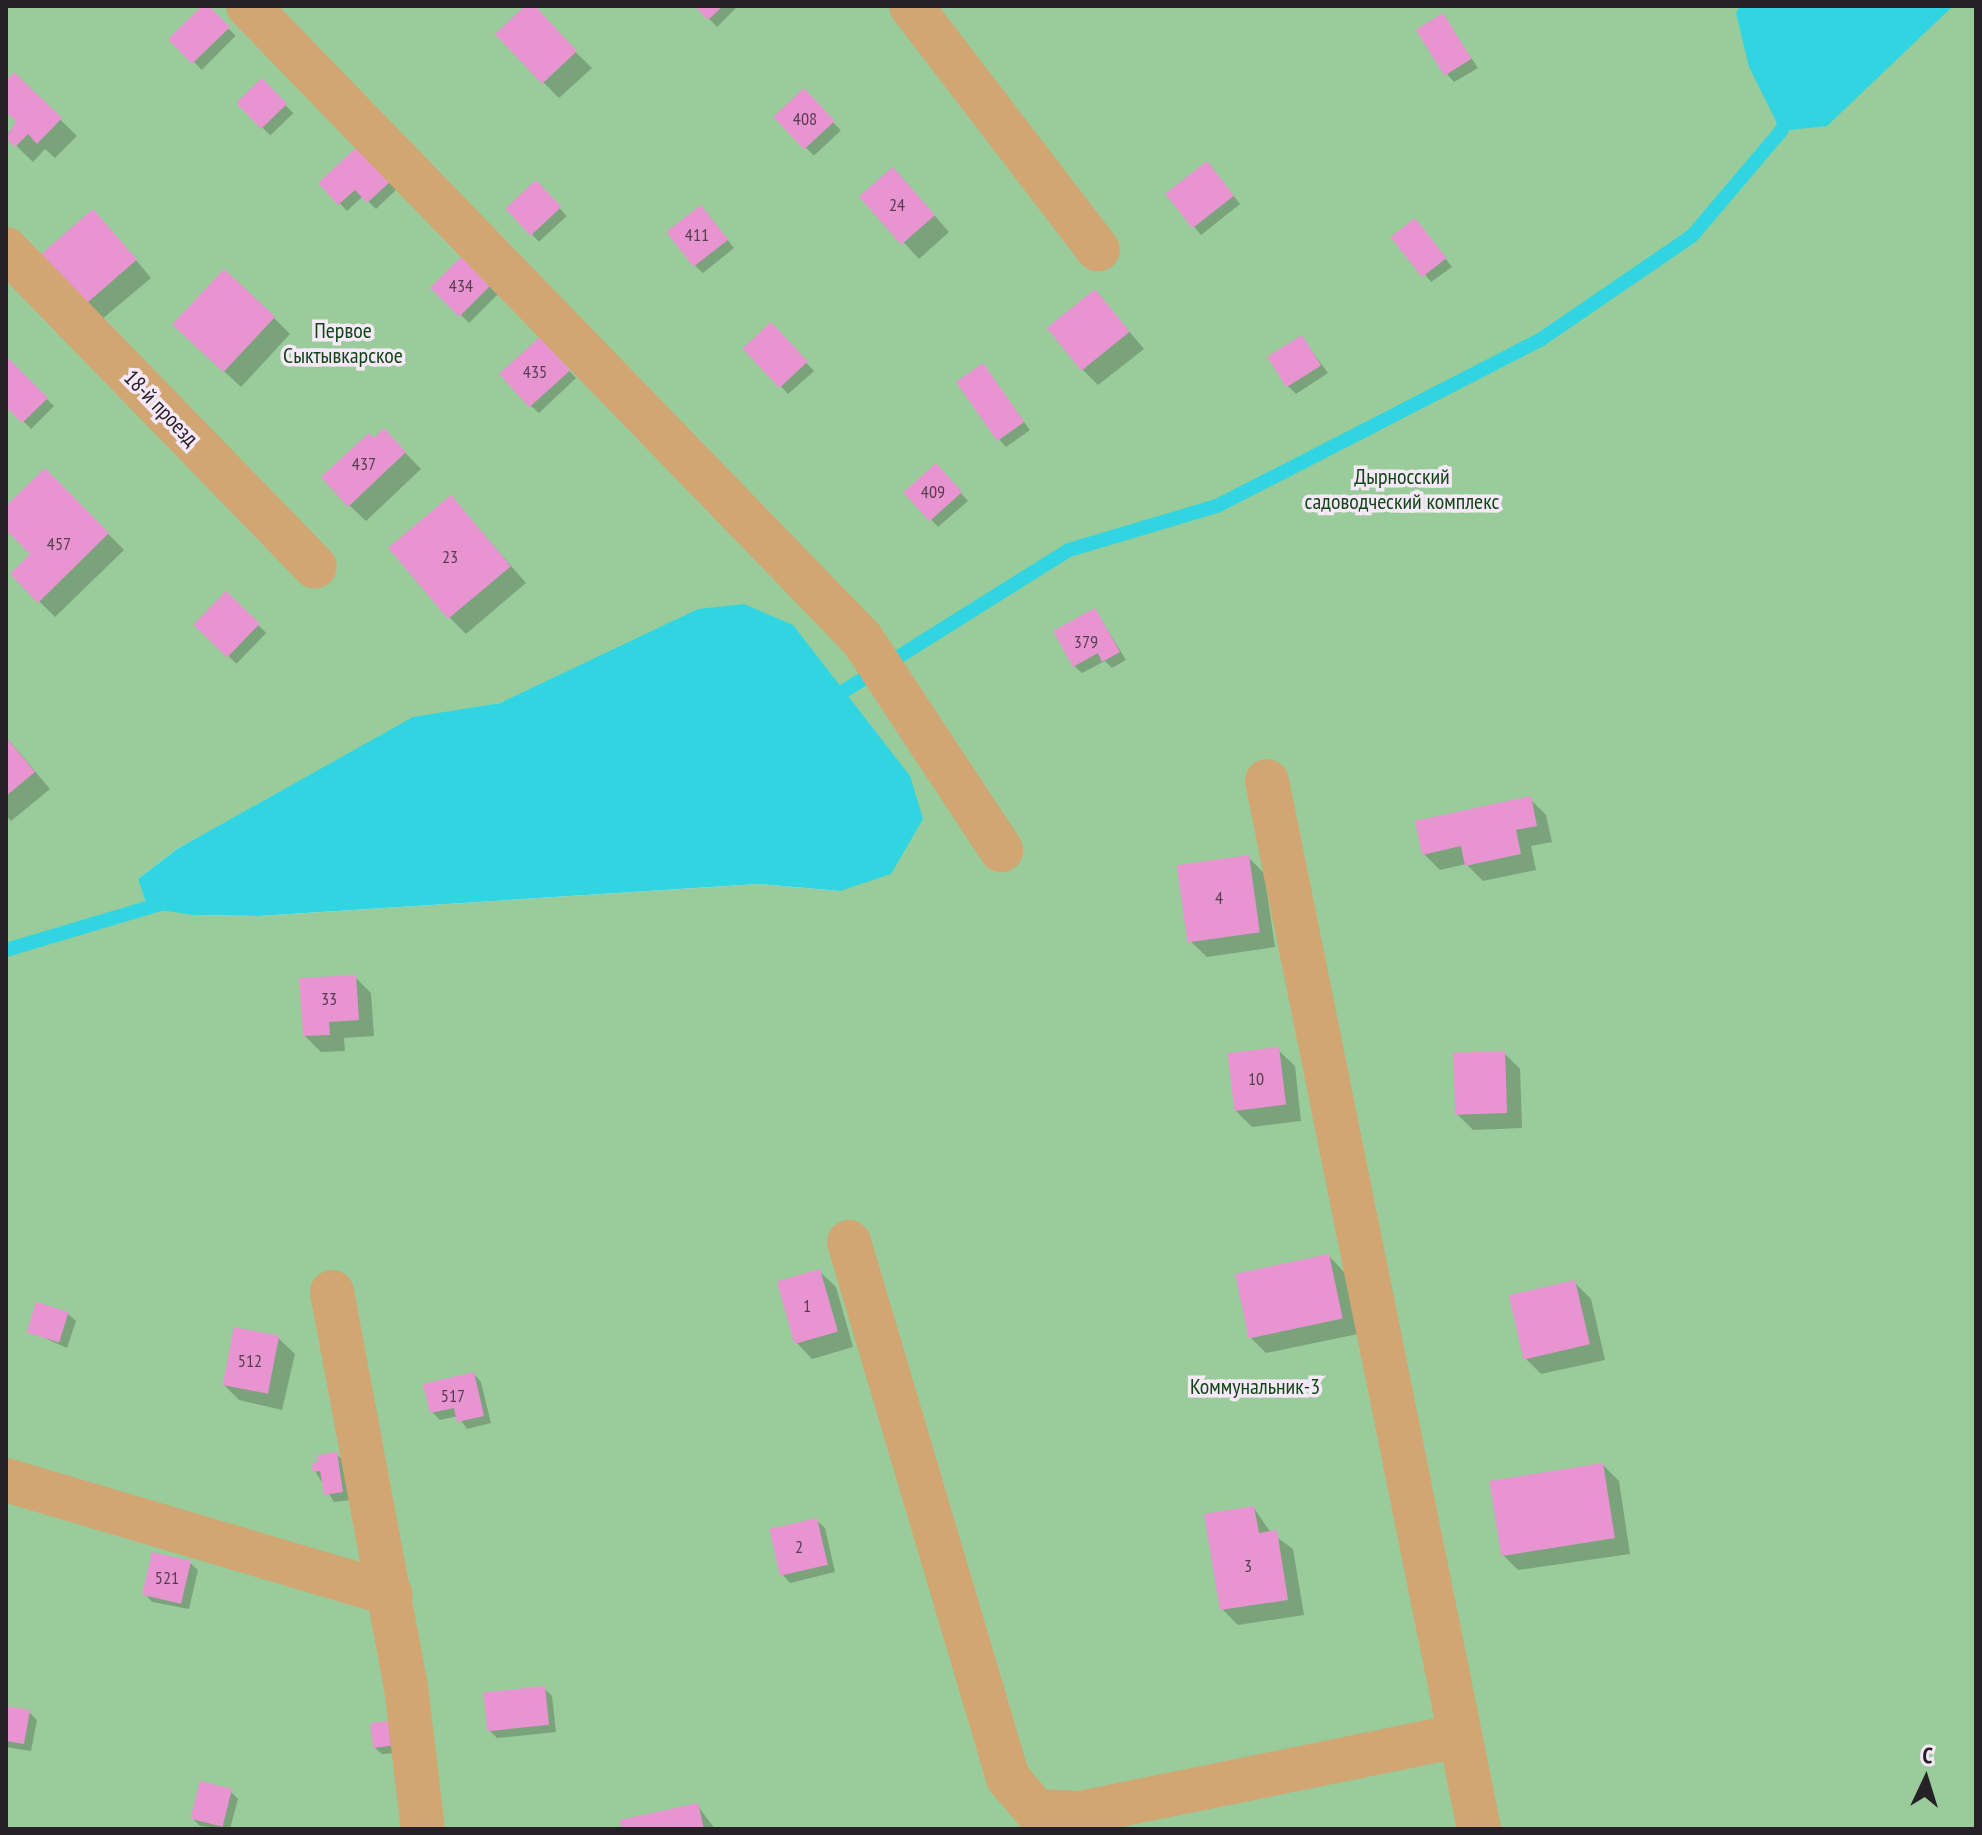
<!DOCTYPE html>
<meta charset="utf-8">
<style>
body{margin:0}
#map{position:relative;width:1982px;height:1835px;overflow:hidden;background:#f6e9f7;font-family:"PT Sans Narrow",sans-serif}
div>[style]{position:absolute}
.green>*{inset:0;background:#99cc9a}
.water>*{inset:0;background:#31d5e1}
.shadow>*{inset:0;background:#0003;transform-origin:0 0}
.stream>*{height:14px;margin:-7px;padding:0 7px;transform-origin:7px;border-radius:7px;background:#31d5e1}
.building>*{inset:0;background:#e894d1;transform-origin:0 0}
.minor>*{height:44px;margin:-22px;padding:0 22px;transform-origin:22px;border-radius:22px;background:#d1a673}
span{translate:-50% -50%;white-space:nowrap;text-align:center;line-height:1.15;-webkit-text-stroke:7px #f6e9f7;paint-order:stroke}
.number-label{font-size:18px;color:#563e51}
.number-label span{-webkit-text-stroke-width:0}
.park-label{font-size:22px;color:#114617}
.street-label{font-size:22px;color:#262126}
.frame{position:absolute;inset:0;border:8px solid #262126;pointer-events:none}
.north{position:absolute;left:1886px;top:1739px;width:80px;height:80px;-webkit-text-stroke:6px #f6e9f7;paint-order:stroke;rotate:4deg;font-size:22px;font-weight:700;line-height:32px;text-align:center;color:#262126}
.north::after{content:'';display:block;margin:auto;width:28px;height:36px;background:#262126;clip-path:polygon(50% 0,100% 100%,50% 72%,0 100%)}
</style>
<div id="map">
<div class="green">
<div style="clip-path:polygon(evenodd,6px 6px,1976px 6px,1976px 1829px,6px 1829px,6px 6px,576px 671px,840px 891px,758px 884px,259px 916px,193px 915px,138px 879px,177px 849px,413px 718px,500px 703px,576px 671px)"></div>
</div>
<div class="water">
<div style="clip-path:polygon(1740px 6px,1953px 6px,1827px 126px,1781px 131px,1749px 67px,1736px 13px)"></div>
<div style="clip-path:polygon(744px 604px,793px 625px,910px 776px,923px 819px,891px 874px,840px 891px,758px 884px,259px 916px,193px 915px,148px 908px,138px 879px,177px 849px,413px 717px,500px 703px,698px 609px)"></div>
</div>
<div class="shadow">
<div style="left:206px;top:6px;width:42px;height:48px;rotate:45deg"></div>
<div style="clip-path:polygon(528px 6px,592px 68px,559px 98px,543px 82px)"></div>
<div style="clip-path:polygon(697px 6px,738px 6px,717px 27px)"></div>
<div style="clip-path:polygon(1443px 16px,1478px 68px,1454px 82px,1447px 74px)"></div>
<div style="clip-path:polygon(15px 75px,77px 136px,55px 158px,45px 149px,33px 162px,6px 136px,18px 121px,6px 110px,6px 84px)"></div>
<div style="left:262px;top:81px;width:45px;height:32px;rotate:46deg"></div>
<div style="left:804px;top:91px;width:54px;height:37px;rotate:47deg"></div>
<div style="clip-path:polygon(360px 147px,398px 188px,376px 209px,363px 196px,347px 211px,321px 183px)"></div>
<div style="clip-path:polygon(1214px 171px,1240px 204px,1201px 235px,1167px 194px)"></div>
<div style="left:536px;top:183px;width:45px;height:38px;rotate:47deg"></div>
<div style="clip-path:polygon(909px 186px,949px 232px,919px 259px,862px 197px)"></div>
<div style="clip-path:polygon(708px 215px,734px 248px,703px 273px,695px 266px)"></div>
<div style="clip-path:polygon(109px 228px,151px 278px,101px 320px,43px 254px)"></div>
<div style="clip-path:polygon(1422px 228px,1452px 267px,1431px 282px,1394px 237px)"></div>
<div style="left:462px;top:258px;width:51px;height:41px;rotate:45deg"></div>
<div style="clip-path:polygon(1095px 291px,1144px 349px,1098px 385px,1082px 369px)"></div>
<div style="clip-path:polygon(274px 318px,290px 334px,241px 387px,191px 340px)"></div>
<div style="clip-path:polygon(778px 332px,814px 371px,788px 394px,745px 348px)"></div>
<div style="clip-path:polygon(1302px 338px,1328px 373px,1296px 394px,1288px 386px)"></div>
<div style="clip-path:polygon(540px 340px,576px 378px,539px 413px,531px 406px)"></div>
<div style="clip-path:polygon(6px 359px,54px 406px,31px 429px,6px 404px)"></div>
<div style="clip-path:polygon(983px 366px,1030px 430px,1006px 447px,999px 439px)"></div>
<div style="clip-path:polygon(384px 431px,421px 469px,366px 521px,349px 505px,374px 441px)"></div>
<div style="clip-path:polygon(45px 470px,124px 550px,55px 617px,12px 574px,33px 554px,6px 527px,6px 509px)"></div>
<div style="clip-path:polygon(943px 473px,968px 501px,938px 527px,906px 492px)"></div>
<div style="clip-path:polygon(451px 498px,526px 583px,466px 634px,450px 618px)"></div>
<div style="left:226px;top:594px;width:56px;height:43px;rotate:44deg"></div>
<div style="clip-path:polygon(1095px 610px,1126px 660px,1112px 668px,1105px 661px,1082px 673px,1074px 666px)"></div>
<div style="clip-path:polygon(6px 737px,50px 789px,11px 821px,6px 816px)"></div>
<div style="clip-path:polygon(1530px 799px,1546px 815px,1552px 842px,1531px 846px,1536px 870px,1483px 881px,1466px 864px,1440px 870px,1424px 854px)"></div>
<div style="clip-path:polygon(1248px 857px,1264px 873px,1275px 947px,1207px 957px,1190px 941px)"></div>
<div style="clip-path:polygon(355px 977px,371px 993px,374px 1036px,344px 1038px,345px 1051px,321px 1052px,305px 1036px)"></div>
<div style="clip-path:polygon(1278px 1050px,1295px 1066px,1301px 1121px,1252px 1127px,1236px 1111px)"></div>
<div style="clip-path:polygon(1504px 1053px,1520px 1069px,1522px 1128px,1473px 1130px,1457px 1114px)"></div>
<div style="clip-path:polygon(1329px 1256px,1345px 1273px,1358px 1334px,1266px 1353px,1250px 1337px)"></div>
<div style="clip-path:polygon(819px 1271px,836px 1287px,853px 1347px,812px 1359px,796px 1342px)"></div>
<div style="clip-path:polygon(1574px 1282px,1591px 1299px,1605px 1360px,1541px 1374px,1525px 1358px)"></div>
<div style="clip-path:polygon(68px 1314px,76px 1321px,67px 1348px,29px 1331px)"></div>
<div style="clip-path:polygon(278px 1338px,295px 1354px,282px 1410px,239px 1400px,223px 1384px)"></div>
<div style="clip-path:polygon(474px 1374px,481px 1382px,491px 1423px,467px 1429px,458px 1416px,440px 1420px,432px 1412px)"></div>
<div style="clip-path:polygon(336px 1454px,344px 1461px,350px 1500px,334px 1502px,315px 1471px,319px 1457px)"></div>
<div style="clip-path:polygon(1603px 1465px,1619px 1481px,1630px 1554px,1518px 1570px,1502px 1554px)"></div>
<div style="clip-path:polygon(1254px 1508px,1271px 1533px,1293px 1549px,1304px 1615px,1238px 1625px,1222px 1609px)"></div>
<div style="clip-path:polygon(817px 1521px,825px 1528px,835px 1572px,790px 1583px,783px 1575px)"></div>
<div style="clip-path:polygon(190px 1563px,198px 1570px,189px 1609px,152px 1602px,145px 1594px)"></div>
<div style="clip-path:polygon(544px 1688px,552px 1696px,556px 1732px,497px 1738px,489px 1730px)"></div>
<div style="clip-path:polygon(6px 1708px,29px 1712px,37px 1720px,31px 1751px,6px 1747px)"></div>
<div style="clip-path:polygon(387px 1723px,398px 1753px,382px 1754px,374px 1747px)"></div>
<div style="clip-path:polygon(230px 1791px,238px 1799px,230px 1829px,200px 1826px,192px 1818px)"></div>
<div style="clip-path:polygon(697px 1805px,715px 1829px,624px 1829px)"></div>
</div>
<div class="stream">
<div style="left:828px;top:696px;width:17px;rotate:-17deg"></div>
<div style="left:844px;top:691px;width:266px;rotate:-32.1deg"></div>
<div style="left:1069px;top:550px;width:154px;rotate:-16.6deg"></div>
<div style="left:1217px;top:506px;width:363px;rotate:-27.2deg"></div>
<div style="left:1540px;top:340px;width:184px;rotate:-34.4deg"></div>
<div style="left:1692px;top:236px;width:138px;rotate:-49.7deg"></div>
<div style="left:1781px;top:131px;width:17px;rotate:-66deg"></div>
<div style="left:6px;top:950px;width:168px;rotate:-16.6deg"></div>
</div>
<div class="building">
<div style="clip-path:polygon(202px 6px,209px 6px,230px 27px,192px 64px,168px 39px)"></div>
<div style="clip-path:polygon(525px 6px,535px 6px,577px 51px,542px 84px,495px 34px)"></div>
<div style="clip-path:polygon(694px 6px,723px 6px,708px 20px)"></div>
<div style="left:1443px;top:13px;width:54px;height:32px;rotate:58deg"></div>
<div style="clip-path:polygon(14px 72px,62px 118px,37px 144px,28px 134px,15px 147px,6px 138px,16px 121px,6px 112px,6px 81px)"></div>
<div style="left:262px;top:78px;width:36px;height:36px;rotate:46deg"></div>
<div style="left:804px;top:88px;width:45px;height:42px;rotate:47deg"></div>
<div style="clip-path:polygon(360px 144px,392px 180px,367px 203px,355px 190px,338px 205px,318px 183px)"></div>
<div style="left:1207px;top:161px;width:44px;height:53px;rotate:52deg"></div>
<div style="left:893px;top:167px;width:64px;height:45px;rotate:49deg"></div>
<div style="left:536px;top:180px;width:37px;height:42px;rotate:47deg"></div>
<div style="left:701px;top:205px;width:44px;height:44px;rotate:52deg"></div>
<div style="left:93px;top:209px;width:67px;height:70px;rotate:49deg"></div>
<div style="left:1415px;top:218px;width:51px;height:31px;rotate:52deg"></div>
<div style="left:462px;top:256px;width:41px;height:45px;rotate:45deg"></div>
<div style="left:224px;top:269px;width:70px;height:76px;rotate:43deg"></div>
<div style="left:1095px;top:289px;width:55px;height:62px;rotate:51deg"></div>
<div style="left:771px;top:322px;width:54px;height:39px;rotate:47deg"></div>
<div style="left:1302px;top:335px;width:36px;height:41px;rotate:58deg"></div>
<div style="left:540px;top:337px;width:45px;height:55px;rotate:48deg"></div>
<div style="clip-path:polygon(6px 356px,48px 398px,22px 423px,6px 407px)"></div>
<div style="left:983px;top:363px;width:72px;height:33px;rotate:55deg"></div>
<div style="clip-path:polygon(384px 428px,406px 452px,348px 507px,321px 477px,369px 433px,374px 438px)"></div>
<div style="left:936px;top:463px;width:39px;height:44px;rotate:48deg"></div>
<div style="clip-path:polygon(45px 468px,109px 533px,38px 603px,10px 574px,30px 554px,6px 530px,6px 506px)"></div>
<div style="left:451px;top:495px;width:93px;height:82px;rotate:50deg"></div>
<div style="left:226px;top:591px;width:47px;height:47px;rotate:44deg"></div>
<div style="clip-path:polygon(1095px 608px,1120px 652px,1102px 662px,1098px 653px,1073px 667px,1053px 631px)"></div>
<div style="clip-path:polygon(6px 737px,35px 772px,6px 796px)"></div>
<div style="clip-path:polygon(1531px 796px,1537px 826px,1516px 830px,1521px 854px,1465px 866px,1461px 846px,1422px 855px,1415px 821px)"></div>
<div style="left:1249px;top:855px;width:78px;height:73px;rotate:82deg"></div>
<div style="clip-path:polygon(356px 975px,359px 1020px,329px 1022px,330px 1035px,303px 1036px,299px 978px)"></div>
<div style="left:1279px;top:1047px;width:58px;height:52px;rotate:83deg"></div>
<div style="left:1505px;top:1051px;width:62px;height:52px;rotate:88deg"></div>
<div style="left:1329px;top:1254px;width:66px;height:96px;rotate:78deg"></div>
<div style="left:820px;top:1269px;width:65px;height:45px;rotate:74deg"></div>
<div style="left:1575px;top:1280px;width:66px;height:68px;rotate:77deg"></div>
<div style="left:36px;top:1302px;width:34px;height:32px;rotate:17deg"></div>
<div style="left:234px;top:1327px;width:46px;height:59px;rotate:11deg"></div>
<div style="clip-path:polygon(474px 1372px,484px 1416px,457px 1422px,454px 1408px,430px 1413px,423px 1384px)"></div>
<div style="clip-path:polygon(337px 1452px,343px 1492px,324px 1495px,320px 1471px,313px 1472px,312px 1463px,318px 1462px,317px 1455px)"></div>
<div style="left:1603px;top:1463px;width:76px;height:115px;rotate:81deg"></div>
<div style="clip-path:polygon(1254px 1506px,1259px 1533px,1277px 1530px,1288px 1600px,1220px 1610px,1204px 1514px)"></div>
<div style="left:817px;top:1518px;width:48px;height:49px;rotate:77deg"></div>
<div style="left:152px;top:1552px;width:40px;height:44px;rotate:13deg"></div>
<div style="left:545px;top:1686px;width:39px;height:62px;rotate:84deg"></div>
<div style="clip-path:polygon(6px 1706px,30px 1710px,24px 1744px,6px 1741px)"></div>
<div style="left:388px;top:1721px;width:25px;height:18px;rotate:83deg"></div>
<div style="left:200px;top:1781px;width:33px;height:39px;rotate:14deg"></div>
<div style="clip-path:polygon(698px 1803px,704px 1829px,622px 1829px,620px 1820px)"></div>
</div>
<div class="minor">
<div style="left:248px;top:6px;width:882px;rotate:45.87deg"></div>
<div style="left:862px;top:639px;width:253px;rotate:56.6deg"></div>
<div style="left:911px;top:6px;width:307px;rotate:52.5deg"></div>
<div style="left:6px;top:249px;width:443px;rotate:45.8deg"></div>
<div style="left:1267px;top:781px;width:1069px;rotate:78.56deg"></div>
<div style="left:849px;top:1242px;width:559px;rotate:73.48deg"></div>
<div style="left:1008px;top:1778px;width:43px;rotate:49.7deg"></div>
<div style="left:1036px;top:1811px;width:44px;rotate:2.6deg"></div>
<div style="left:1080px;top:1813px;width:388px;rotate:-11.5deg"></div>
<div style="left:332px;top:1292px;width:402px;rotate:79.4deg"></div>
<div style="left:406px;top:1687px;width:143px;rotate:83.2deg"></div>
<div style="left:6px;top:1480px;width:401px;rotate:16.5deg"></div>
</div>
<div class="number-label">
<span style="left:805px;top:119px">408</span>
<span style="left:897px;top:205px">24</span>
<span style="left:697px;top:235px">411</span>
<span style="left:461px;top:286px">434</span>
<span style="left:535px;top:372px">435</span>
<span style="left:364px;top:464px">437</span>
<span style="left:933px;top:492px">409</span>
<span style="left:59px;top:544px">457</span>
<span style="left:450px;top:557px">23</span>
<span style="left:1086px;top:642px">379</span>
<span style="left:1219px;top:898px">4</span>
<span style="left:329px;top:999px">33</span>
<span style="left:1256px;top:1079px">10</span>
<span style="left:807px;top:1306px">1</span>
<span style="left:250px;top:1361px">512</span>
<span style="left:453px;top:1396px">517</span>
<span style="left:799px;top:1547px">2</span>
<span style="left:1248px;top:1566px">3</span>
<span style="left:167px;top:1578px">521</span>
</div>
<div class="park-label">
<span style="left:343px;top:343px">Первое<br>Сыктывкарское</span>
<span style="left:1402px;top:489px">Дырносский<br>садоводческий комплекс</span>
<span style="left:1255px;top:1387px">Коммунальник-3</span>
</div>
<div class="street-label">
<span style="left:161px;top:408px;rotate:46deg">18-й проезд</span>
</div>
<div class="frame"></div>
<div class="north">С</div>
</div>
